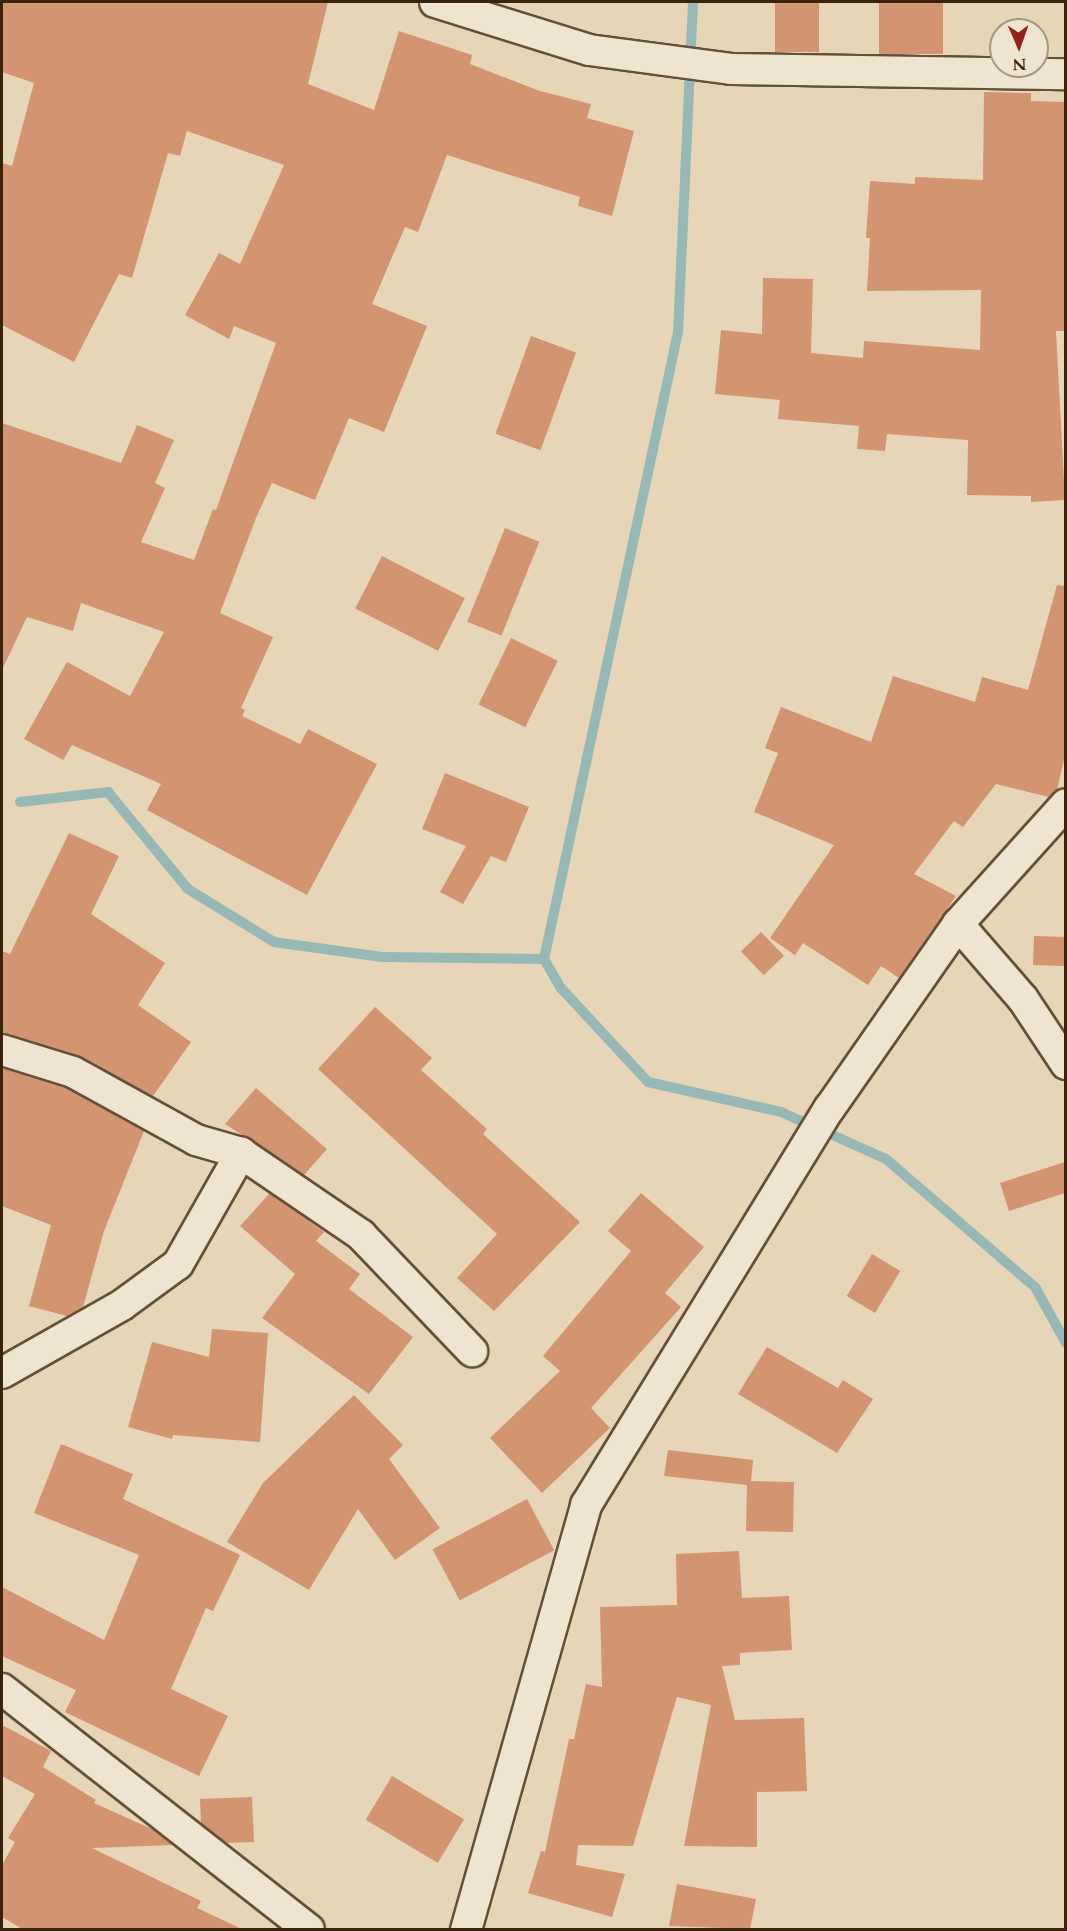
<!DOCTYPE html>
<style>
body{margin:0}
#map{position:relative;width:1067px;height:1931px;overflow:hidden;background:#e6d6b7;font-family:Cardo,serif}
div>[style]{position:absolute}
.stream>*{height:10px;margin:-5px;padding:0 5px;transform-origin:5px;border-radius:5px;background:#97b8b4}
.building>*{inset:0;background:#d29471;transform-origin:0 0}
.roads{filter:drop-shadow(2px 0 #645036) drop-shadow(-2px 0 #645036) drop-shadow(0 2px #645036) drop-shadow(0 -2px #645036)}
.street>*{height:30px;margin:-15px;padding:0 15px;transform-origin:15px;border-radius:15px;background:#efe4d0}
span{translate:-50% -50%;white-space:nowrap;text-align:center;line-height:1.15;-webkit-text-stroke:4.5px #efe4d0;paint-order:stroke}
.frame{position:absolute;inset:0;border:3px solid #39230b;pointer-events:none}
.north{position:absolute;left:989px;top:18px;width:60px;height:60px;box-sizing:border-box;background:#efe4d0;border:2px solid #a69781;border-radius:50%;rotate:178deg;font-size:16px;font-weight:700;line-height:24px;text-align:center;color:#39230b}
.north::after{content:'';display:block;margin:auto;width:21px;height:27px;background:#8f2418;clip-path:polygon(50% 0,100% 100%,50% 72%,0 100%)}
</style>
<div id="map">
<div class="stream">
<div style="left:693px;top:2px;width:330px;rotate:92.6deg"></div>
<div style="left:678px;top:332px;width:641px;rotate:102.06deg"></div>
<div style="left:544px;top:959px;width:34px;rotate:60deg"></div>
<div style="left:561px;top:988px;width:128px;rotate:47.2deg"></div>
<div style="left:648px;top:1082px;width:136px;rotate:12.7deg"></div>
<div style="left:781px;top:1112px;width:115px;rotate:24.1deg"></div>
<div style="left:886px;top:1159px;width:196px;rotate:40.7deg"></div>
<div style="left:1035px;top:1287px;width:64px;rotate:61deg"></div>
<div style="left:20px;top:802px;width:89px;rotate:-6.5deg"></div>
<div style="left:108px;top:792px;width:126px;rotate:50.5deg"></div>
<div style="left:188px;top:889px;width:101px;rotate:31.6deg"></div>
<div style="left:274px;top:942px;width:109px;rotate:7.9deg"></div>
<div style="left:382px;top:957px;width:162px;rotate:0.7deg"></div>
</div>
<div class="building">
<div style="clip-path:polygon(2px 2px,328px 2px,308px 84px,374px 110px,399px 31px,472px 55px,470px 64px,540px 91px,591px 104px,587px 118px,634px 131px,612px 216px,578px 206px,580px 197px,447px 155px,418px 232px,405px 227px,372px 304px,427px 326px,384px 432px,349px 418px,315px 500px,272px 483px,256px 518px,220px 613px,273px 637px,241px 708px,245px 710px,242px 716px,300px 744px,308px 729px,377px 764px,307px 895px,147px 810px,161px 784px,72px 745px,63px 760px,24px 739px,67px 662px,130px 696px,164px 632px,81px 603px,73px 631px,27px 617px,2px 670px,2px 423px,121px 463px,137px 425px,174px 440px,155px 483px,165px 488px,141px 542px,194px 560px,213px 509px,216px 510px,276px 343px,234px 326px,229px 339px,185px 315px,219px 253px,240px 264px,284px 165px,187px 131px,180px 156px,168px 153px,132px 278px,119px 274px,74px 362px,2px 325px,2px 163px,12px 166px,34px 83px,2px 72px)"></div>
<div style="left:775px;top:2px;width:44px;height:50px"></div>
<div style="left:879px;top:2px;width:64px;height:52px"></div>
<div style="clip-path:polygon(984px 92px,1031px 93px,1031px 101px,1065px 102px,1065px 331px,1056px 331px,1065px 500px,1031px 502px,1031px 496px,967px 495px,968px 440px,887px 434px,885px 451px,857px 449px,859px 426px,778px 419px,780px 400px,715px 394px,721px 330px,762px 334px,763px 278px,813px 279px,811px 353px,863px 358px,864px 341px,980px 350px,981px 290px,867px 291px,870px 238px,866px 238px,870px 181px,915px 184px,915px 177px,983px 180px)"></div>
<div style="left:531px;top:336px;width:48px;height:104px;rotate:20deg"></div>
<div style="left:505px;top:528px;width:37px;height:101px;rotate:22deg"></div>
<div style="left:382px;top:556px;width:93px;height:59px;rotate:27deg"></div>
<div style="clip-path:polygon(1057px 585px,1065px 586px,1065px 755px,1057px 790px,1049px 797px,996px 784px,963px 827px,954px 821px,914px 874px,956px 896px,899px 978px,881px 966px,868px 985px,803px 943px,795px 955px,770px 938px,834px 845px,754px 812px,778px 753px,765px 748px,781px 707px,871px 742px,893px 676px,975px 702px,982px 677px,1028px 690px)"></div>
<div style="left:511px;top:638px;width:52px;height:74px;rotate:26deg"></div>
<div style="clip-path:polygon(445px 773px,529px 807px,506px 862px,491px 856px,463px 904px,440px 892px,466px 846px,422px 829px)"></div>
<div style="clip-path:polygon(69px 833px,119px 856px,91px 914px,165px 963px,138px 1005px,191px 1042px,153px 1096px,78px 1056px,2px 1033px,2px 951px,10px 954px)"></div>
<div style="left:761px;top:932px;width:33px;height:28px;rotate:46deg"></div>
<div style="left:1034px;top:936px;width:31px;height:29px;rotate:2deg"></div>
<div style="clip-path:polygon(375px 1007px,432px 1058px,421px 1070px,487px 1129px,483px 1134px,580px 1222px,494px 1311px,457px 1278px,497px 1234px,318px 1069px)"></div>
<div style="clip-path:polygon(2px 1068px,66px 1088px,144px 1131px,104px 1231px,83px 1307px,67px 1316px,29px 1306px,51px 1225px,2px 1206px)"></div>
<div style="clip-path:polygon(256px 1088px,327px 1149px,304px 1175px,225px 1124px)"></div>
<div style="clip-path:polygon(1065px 1162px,1065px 1193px,1009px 1211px,1000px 1183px)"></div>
<div style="clip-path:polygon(270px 1193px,324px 1232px,316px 1241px,360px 1274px,349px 1289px,413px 1337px,369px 1394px,262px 1318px,295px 1274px,240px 1226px)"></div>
<div style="clip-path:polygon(641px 1193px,704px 1247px,665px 1293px,681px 1307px,591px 1408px,610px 1428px,542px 1493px,490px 1438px,560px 1371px,543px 1356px,631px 1251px,608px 1231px)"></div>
<div style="left:872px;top:1254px;width:33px;height:49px;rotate:31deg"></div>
<div style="clip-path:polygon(212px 1329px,268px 1333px,260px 1442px,173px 1435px,172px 1439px,128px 1427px,152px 1342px,209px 1357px)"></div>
<div style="clip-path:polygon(767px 1347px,838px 1388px,843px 1380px,873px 1399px,837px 1453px,738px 1394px)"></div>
<div style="clip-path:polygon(354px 1395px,403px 1445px,389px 1459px,440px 1528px,395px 1560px,358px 1509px,309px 1590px,227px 1542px,263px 1483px)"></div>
<div style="clip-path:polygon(61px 1444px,133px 1474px,123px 1499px,240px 1555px,213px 1611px,206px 1608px,171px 1689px,228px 1716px,199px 1776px,65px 1712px,76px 1690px,2px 1656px,2px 1587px,104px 1640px,139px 1555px,34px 1513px)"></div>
<div style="clip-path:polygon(668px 1450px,753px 1460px,751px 1481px,794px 1482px,793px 1532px,746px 1531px,747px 1485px,664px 1476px)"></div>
<div style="left:527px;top:1499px;width:58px;height:107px;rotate:62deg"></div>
<div style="clip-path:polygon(739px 1551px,742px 1598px,789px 1596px,792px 1650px,740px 1653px,740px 1665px,722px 1666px,735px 1720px,804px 1718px,807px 1791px,757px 1792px,757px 1847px,684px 1846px,711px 1705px,677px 1697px,633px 1846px,578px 1845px,576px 1865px,625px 1874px,612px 1917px,528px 1893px,541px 1851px,545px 1852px,569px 1739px,574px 1739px,586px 1684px,602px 1687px,600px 1607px,677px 1605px,676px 1554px)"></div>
<div style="clip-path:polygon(2px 1725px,51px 1751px,43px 1767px,96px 1800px,94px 1803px,154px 1830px,173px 1845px,92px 1848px,201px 1901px,197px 1908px,242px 1929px,22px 1929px,2px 1917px,2px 1865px,15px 1842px,8px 1838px,35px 1794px,2px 1776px)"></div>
<div style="left:392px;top:1776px;width:84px;height:51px;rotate:31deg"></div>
<div style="clip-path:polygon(252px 1797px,254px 1842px,226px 1843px,201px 1823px,200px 1799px)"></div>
<div style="clip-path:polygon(677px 1884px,756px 1899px,750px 1929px,669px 1926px)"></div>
</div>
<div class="roads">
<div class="street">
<div style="left:435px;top:2px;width:161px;rotate:17.3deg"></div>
<div style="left:589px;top:50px;width:143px;rotate:7.6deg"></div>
<div style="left:731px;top:69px;width:335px;rotate:0.9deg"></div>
<div style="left:958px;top:924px;width:99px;rotate:49.1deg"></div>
<div style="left:1023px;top:999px;width:78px;rotate:56.5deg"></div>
<div style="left:2px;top:1050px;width:74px;rotate:17.2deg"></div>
<div style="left:73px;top:1072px;width:141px;rotate:28.9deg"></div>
<div style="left:196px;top:1140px;width:47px;rotate:16.1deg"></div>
<div style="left:241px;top:1153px;width:145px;rotate:34.3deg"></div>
<div style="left:361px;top:1235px;width:161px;rotate:46.3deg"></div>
<div style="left:2px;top:1373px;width:138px;rotate:-29.5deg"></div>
<div style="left:122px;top:1305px;width:69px;rotate:-36.2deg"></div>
<div style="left:178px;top:1264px;width:128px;rotate:-60.4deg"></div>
<div style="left:2px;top:1689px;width:390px;rotate:38.1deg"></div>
<div style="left:466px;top:1930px;width:442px;rotate:-74.2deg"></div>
<div style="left:586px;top:1505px;width:465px;rotate:-58.5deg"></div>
<div style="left:829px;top:1109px;width:226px;rotate:-55.1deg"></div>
<div style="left:958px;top:924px;width:161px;rotate:-48deg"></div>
</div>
</div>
<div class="frame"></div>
<div class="north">N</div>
</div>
